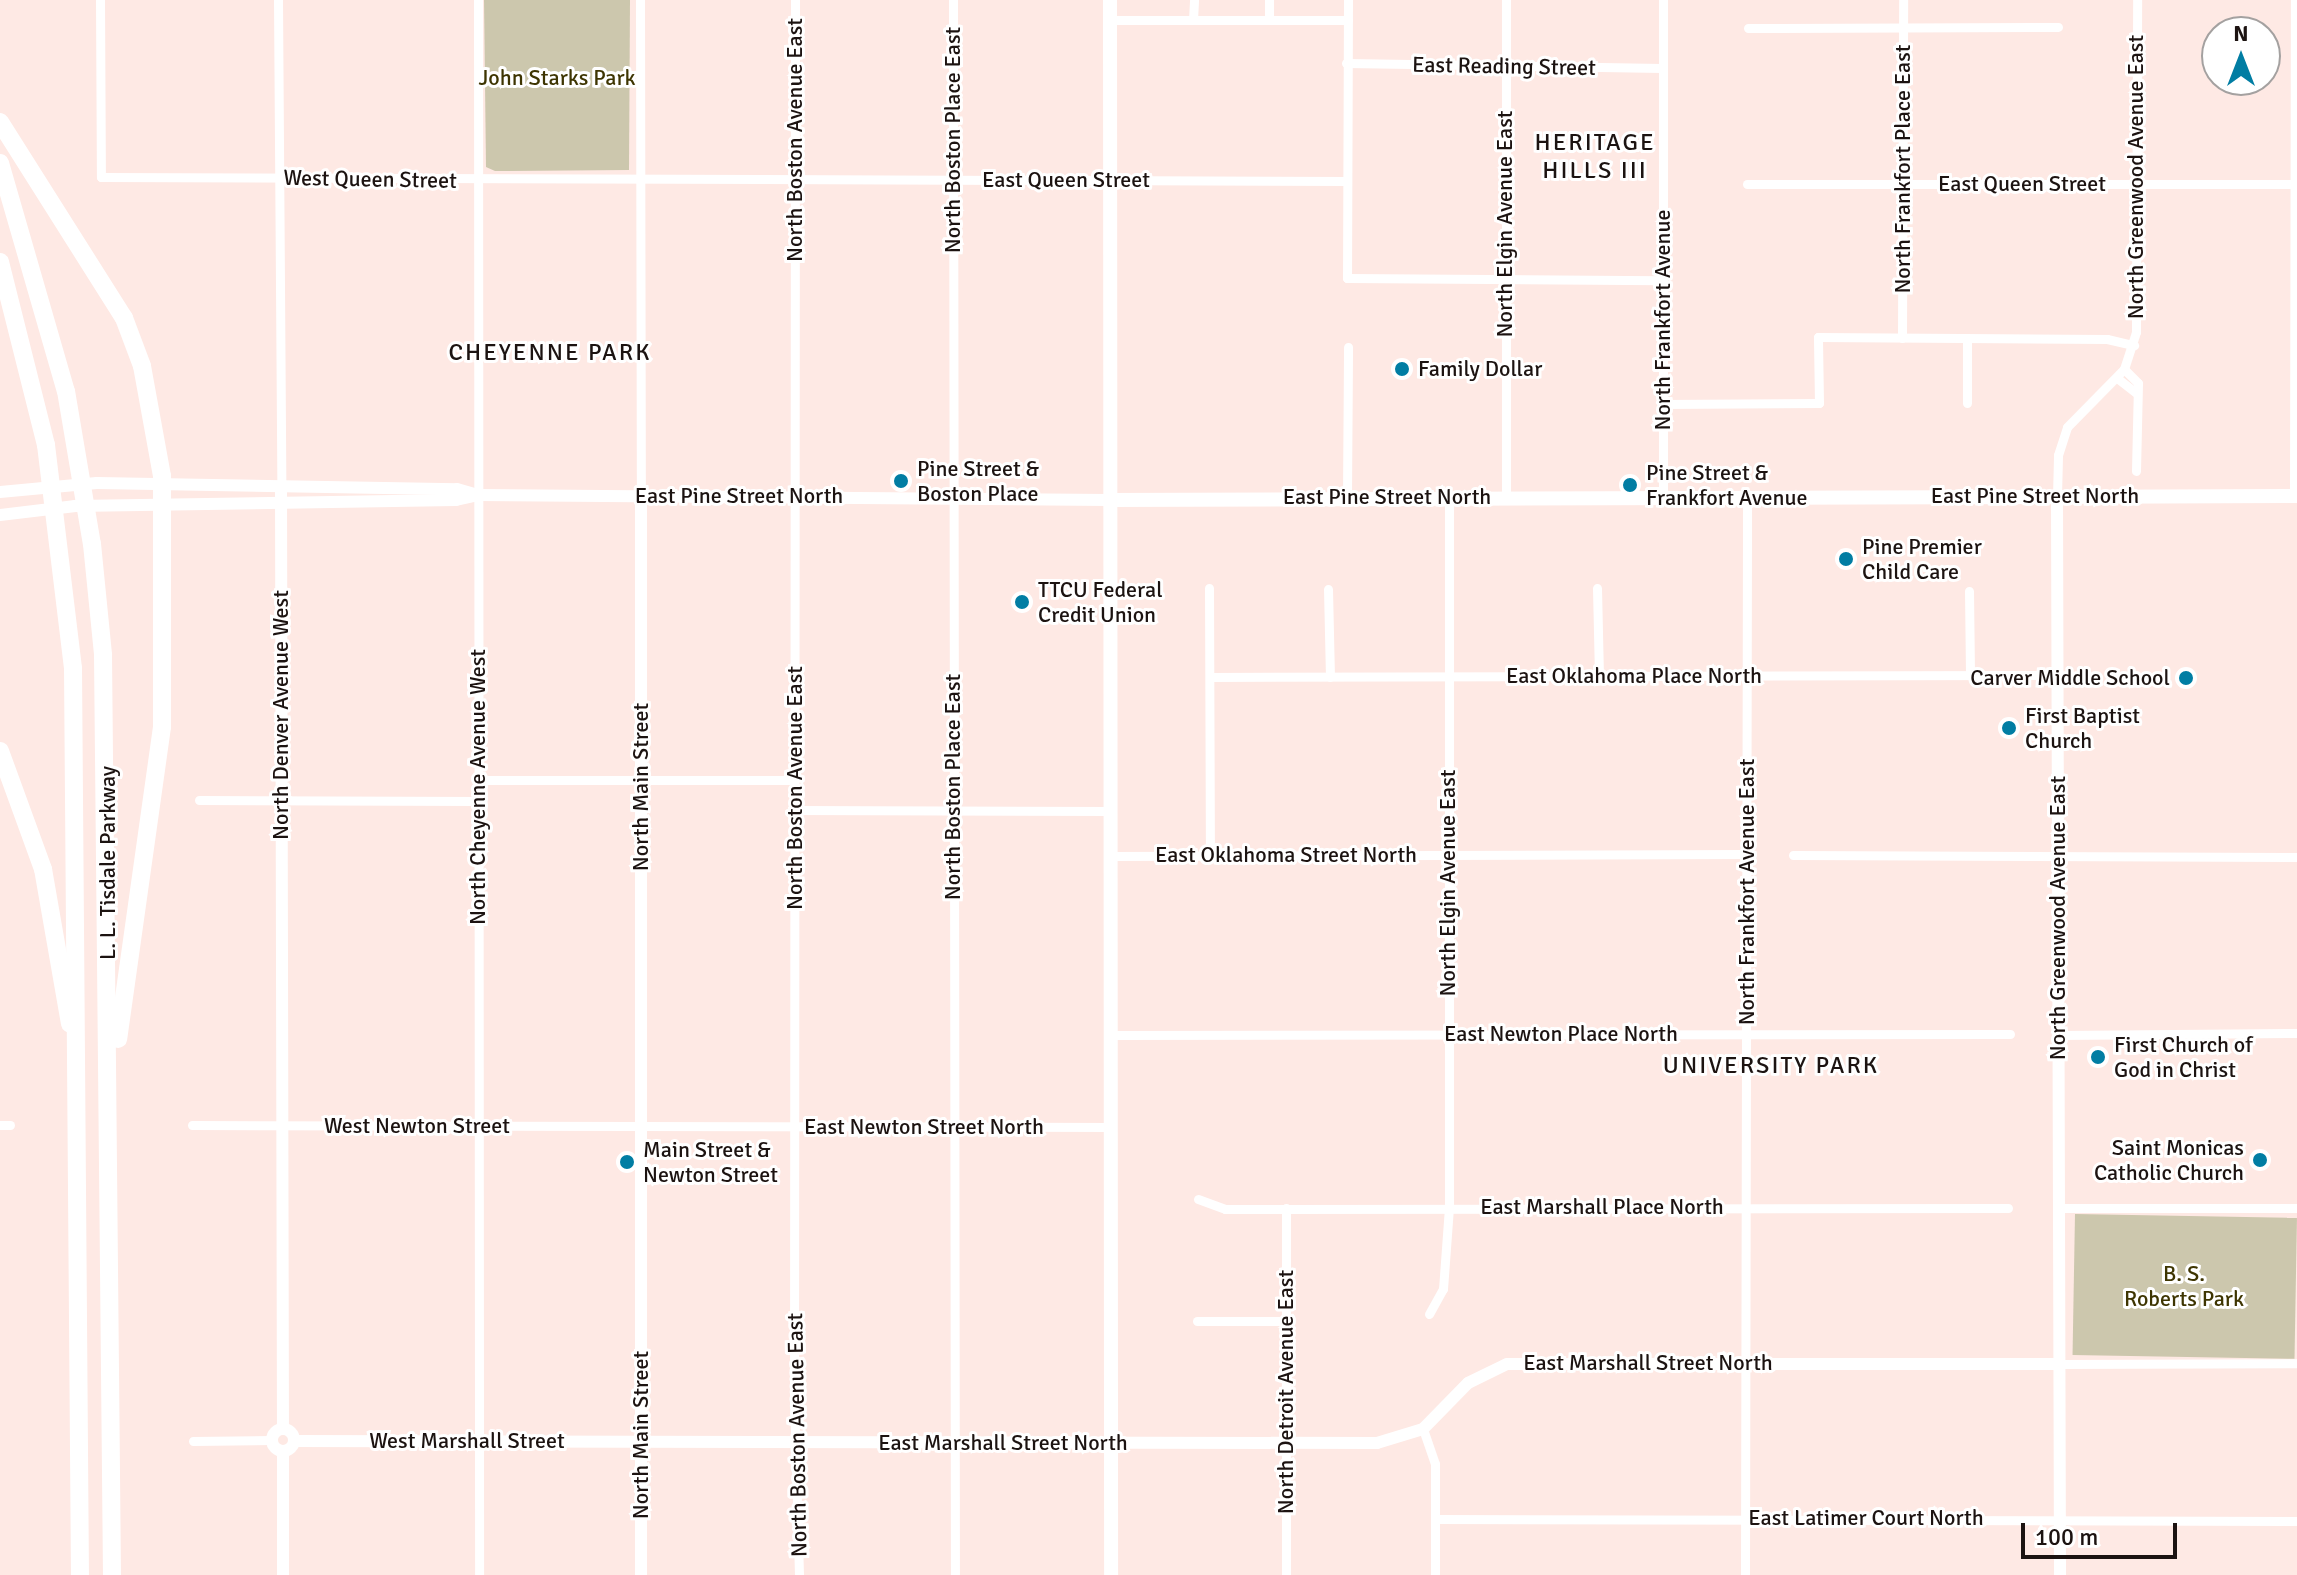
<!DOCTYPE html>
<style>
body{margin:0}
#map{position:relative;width:2297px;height:1575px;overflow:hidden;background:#fee9e4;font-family:Signika,sans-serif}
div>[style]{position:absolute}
.green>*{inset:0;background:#ccc7ad;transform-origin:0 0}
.minor>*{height:9px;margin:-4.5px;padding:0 4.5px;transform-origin:4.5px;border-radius:4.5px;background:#fff}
.tertiary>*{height:12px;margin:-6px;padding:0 6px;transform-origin:6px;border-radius:6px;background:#fff}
.tertiary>.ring{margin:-6px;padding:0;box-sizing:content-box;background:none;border:12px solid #fff;border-radius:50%}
.secondary>*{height:14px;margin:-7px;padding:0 7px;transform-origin:7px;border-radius:7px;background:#fff}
.motorway>*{height:18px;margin:-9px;padding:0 9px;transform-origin:9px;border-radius:9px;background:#fff}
.dots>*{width:22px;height:22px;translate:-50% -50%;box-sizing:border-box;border:4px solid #fff;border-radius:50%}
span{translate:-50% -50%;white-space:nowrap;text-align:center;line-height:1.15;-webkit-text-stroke:6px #fff;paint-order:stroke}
.street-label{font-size:22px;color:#1c1311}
.park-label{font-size:22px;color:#3e3502}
.poi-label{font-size:22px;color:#1c1311}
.left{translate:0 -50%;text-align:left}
.right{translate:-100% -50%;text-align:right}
.neighbourhood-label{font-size:24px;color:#1c1311;letter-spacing:2px}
.north{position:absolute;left:2201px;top:16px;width:80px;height:80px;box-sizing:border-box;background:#fff;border:2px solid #a4a1a0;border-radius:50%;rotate:0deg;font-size:22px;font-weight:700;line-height:32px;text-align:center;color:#1c1311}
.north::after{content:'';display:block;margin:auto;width:28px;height:36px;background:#017da3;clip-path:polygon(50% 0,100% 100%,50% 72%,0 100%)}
.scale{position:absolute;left:2021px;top:1523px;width:156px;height:36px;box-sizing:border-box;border:4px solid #1c1311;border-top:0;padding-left:10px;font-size:24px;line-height:28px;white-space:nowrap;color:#1c1311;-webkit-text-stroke:6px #fff;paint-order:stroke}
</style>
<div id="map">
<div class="green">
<div style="clip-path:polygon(484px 0,630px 0,629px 170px,495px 171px,486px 167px)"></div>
<div style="left:2075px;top:1214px;width:222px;height:141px;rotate:1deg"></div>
</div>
<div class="minor">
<div style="left:100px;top:0;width:177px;rotate:89.7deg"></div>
<div style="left:101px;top:177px;width:1246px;rotate:0.18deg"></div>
<div style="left:278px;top:0;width:487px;rotate:89.6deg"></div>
<div style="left:478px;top:0;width:1575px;rotate:89.96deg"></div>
<div style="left:640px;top:0;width:495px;rotate:89.9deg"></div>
<div style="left:795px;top:0;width:1396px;rotate:90.04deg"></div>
<div style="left:794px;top:1396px;width:179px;rotate:88.4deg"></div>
<div style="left:953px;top:0;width:1575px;rotate:89.93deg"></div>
<div style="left:1269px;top:0;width:20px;rotate:90deg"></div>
<div style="left:1348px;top:0;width:278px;rotate:90.2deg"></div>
<div style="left:1347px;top:278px;width:315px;rotate:0.4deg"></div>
<div style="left:1506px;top:0;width:496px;rotate:90deg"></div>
<div style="left:1663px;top:0;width:496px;rotate:90deg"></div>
<div style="left:1110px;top:20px;width:238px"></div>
<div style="left:1193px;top:20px;width:20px;rotate:-87deg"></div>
<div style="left:1748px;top:28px;width:310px;rotate:-0.2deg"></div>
<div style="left:1346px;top:63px;width:316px;rotate:0.9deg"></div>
<div style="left:1747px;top:184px;width:550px"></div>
<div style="left:1902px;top:338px;width:338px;rotate:-89.8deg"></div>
<div style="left:2124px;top:369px;width:20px;rotate:45deg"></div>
<div style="left:2138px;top:383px;width:88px;rotate:91.3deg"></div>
<div style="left:2117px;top:378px;width:24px;rotate:38deg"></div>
<div style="left:1967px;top:403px;width:65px;rotate:-90deg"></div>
<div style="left:1663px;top:404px;width:156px;rotate:-0.4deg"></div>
<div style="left:1819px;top:403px;width:66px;rotate:-90.9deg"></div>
<div style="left:1818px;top:337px;width:289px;rotate:0.4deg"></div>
<div style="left:2107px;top:339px;width:28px;rotate:13deg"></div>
<div style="left:1347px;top:497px;width:150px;rotate:-89.6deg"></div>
<div style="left:2057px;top:497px;width:42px;rotate:-88.6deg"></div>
<div style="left:2058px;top:455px;width:29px;rotate:-72deg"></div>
<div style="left:2067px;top:427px;width:81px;rotate:-45.5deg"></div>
<div style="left:2124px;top:369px;width:39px;rotate:-72deg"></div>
<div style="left:2136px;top:332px;width:332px;rotate:-89.8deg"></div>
<div style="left:2294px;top:497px;width:497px;rotate:-89.9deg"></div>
<div style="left:1209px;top:588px;width:268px;rotate:89.8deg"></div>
<div style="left:1597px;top:588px;width:88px;rotate:88.7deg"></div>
<div style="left:1328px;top:589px;width:88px;rotate:88.7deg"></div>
<div style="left:1969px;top:591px;width:84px;rotate:89.3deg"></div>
<div style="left:1210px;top:677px;width:848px;rotate:-0.14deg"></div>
<div style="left:478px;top:780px;width:316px"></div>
<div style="left:199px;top:800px;width:279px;rotate:0.2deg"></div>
<div style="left:795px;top:810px;width:316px;rotate:0.2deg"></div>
<div style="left:1793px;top:855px;width:504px;rotate:0.23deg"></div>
<div style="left:1112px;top:856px;width:635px;rotate:-0.18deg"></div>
<div style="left:1112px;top:1035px;width:898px;rotate:-0.06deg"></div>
<div style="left:2059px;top:1035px;width:238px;rotate:-0.5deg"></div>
<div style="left:0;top:1125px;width:10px"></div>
<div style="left:192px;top:1125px;width:920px;rotate:0.12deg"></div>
<div style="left:1198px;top:1199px;width:29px;rotate:20deg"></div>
<div style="left:1225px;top:1209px;width:783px;rotate:-0.07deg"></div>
<div style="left:2059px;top:1208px;width:238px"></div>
<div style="left:1429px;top:1314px;width:29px;rotate:-61deg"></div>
<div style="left:1443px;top:1289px;width:82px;rotate:-85.8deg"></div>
<div style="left:1449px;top:1207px;width:711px;rotate:-90deg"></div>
<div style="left:1197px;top:1321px;width:89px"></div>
<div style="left:2059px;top:1364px;width:238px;rotate:-0.2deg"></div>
<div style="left:1423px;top:1429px;width:37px;rotate:71deg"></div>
<div style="left:1435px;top:1464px;width:111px;rotate:90deg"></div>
<div style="left:193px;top:1441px;width:79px;rotate:-0.7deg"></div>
<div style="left:1436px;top:1519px;width:861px;rotate:0.13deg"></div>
<div style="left:1286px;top:1575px;width:367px;rotate:-90deg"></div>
<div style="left:1745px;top:1575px;width:1079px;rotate:-89.89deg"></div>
</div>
<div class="tertiary">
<div style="left:281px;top:487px;width:942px;rotate:89.88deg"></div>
<div style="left:0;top:492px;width:97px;rotate:-5.3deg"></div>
<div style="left:97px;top:483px;width:360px;rotate:1deg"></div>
<div style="left:457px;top:489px;width:19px;rotate:16deg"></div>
<div style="left:641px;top:495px;width:1080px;rotate:90deg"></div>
<div style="left:2057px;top:497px;width:1078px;rotate:89.84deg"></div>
<div style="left:0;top:515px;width:76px;rotate:-6.8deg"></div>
<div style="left:75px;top:506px;width:381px;rotate:-0.9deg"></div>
<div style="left:456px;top:500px;width:22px;rotate:-13deg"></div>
<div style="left:477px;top:495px;width:632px;rotate:0.45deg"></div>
<div class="ring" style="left:272px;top:1429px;width:10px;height:10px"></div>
<div style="left:294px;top:1441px;width:1083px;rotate:0.11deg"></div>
<div style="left:1377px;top:1443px;width:48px;rotate:-16.9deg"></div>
<div style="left:1423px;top:1429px;width:64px;rotate:-45.6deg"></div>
<div style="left:1468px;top:1383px;width:43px;rotate:-26deg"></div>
<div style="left:1507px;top:1364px;width:552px"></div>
<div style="left:283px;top:1451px;width:124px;rotate:90deg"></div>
</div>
<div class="secondary">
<div style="left:1110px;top:0;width:1575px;rotate:89.96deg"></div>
<div style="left:1109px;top:500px;width:1188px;rotate:-0.19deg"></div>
</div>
<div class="motorway">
<div style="left:0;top:122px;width:232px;rotate:57.7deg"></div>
<div style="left:124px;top:318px;width:51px;rotate:69.4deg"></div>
<div style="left:142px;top:366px;width:112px;rotate:79.7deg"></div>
<div style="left:162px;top:476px;width:251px;rotate:90deg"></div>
<div style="left:162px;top:727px;width:315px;rotate:98deg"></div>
<div style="left:0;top:163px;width:237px;rotate:73.9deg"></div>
<div style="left:66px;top:391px;width:155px;rotate:80.4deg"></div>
<div style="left:92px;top:544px;width:112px;rotate:84.3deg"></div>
<div style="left:103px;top:655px;width:920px;rotate:89.44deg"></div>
<div style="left:0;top:262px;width:189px;rotate:75.9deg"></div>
<div style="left:46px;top:445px;width:225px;rotate:83.1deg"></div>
<div style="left:73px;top:668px;width:907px;rotate:89.56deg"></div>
<div style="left:0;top:751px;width:126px;rotate:70deg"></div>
<div style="left:43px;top:869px;width:157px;rotate:80.1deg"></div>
</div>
<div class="dots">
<div style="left:1402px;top:369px;background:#017da3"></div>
<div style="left:901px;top:481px;background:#017da3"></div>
<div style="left:1630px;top:485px;background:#017da3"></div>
<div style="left:1846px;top:559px;background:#017da3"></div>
<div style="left:1022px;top:602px;background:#017da3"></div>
<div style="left:2186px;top:678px;background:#017da3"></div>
<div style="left:2009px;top:728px;background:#017da3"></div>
<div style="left:2098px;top:1057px;background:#017da3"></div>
<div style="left:2260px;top:1160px;background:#017da3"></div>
<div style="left:627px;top:1162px;background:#017da3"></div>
</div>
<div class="street-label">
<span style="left:1504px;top:66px;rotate:1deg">East Reading Street</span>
<span style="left:795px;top:140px;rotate:-90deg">North Boston Avenue East</span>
<span style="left:953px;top:140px;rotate:-90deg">North Boston Place East</span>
<span style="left:1903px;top:169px;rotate:-90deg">North Frankfort Place East</span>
<span style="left:2136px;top:177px;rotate:-90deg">North Greenwood Avenue East</span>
<span style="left:370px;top:179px;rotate:1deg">West Queen Street</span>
<span style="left:1066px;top:180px">East Queen Street</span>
<span style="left:2022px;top:184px">East Queen Street</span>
<span style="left:1505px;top:224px;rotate:-90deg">North Elgin Avenue East</span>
<span style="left:1663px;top:320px;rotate:-90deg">North Frankfort Avenue</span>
<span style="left:739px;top:496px">East Pine Street North</span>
<span style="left:2035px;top:496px">East Pine Street North</span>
<span style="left:1387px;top:497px">East Pine Street North</span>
<span style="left:1634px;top:676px">East Oklahoma Place North</span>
<span style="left:281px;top:715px;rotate:-90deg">North Denver Avenue West</span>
<span style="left:478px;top:787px;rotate:-90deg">North Cheyenne Avenue West</span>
<span style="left:641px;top:787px;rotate:-90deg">North Main Street</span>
<span style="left:953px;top:787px;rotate:-90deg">North Boston Place East</span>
<span style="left:795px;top:788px;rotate:-90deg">North Boston Avenue East</span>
<span style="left:1286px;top:855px">East Oklahoma Street North</span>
<span style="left:108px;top:863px;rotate:-90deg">L. L. Tisdale Parkway</span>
<span style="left:1448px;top:883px;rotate:-90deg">North Elgin Avenue East</span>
<span style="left:1747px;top:892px;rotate:-90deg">North Frankfort Avenue East</span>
<span style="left:2058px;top:918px;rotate:-90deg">North Greenwood Avenue East</span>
<span style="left:1561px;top:1034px">East Newton Place North</span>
<span style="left:417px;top:1126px">West Newton Street</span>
<span style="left:924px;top:1127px">East Newton Street North</span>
<span style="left:1602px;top:1207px">East Marshall Place North</span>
<span style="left:1648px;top:1363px">East Marshall Street North</span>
<span style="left:1286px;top:1392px;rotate:-90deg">North Detroit Avenue East</span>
<span style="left:641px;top:1435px;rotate:-90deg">North Main Street</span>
<span style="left:797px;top:1435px;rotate:-91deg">North Boston Avenue East</span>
<span style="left:467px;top:1441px">West Marshall Street</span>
<span style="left:1003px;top:1443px">East Marshall Street North</span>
<span style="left:1866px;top:1518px">East Latimer Court North</span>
</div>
<div class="park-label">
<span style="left:557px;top:78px">John Starks Park</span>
<span style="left:2184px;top:1286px">B. S.<br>Roberts Park</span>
</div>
<div class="poi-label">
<span class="left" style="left:1418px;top:369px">Family Dollar</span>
<span class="left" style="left:917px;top:481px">Pine Street &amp;<br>Boston Place</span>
<span class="left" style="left:1646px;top:485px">Pine Street &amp;<br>Frankfort Avenue</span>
<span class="left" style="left:1862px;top:559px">Pine Premier<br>Child Care</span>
<span class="left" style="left:1038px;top:602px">TTCU Federal<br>Credit Union</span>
<span class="right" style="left:2170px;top:678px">Carver Middle School</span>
<span class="left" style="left:2025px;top:728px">First Baptist<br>Church</span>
<span class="left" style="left:2114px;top:1057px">First Church of<br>God in Christ</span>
<span class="right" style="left:2244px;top:1160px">Saint Monicas<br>Catholic Church</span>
<span class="left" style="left:643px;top:1162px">Main Street &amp;<br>Newton Street</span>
</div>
<div class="neighbourhood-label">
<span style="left:1595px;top:157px">HERITAGE<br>HILLS III</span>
<span style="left:550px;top:353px">CHEYENNE PARK</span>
<span style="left:1771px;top:1066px">UNIVERSITY PARK</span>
</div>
<div class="north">N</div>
<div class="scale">100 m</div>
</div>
